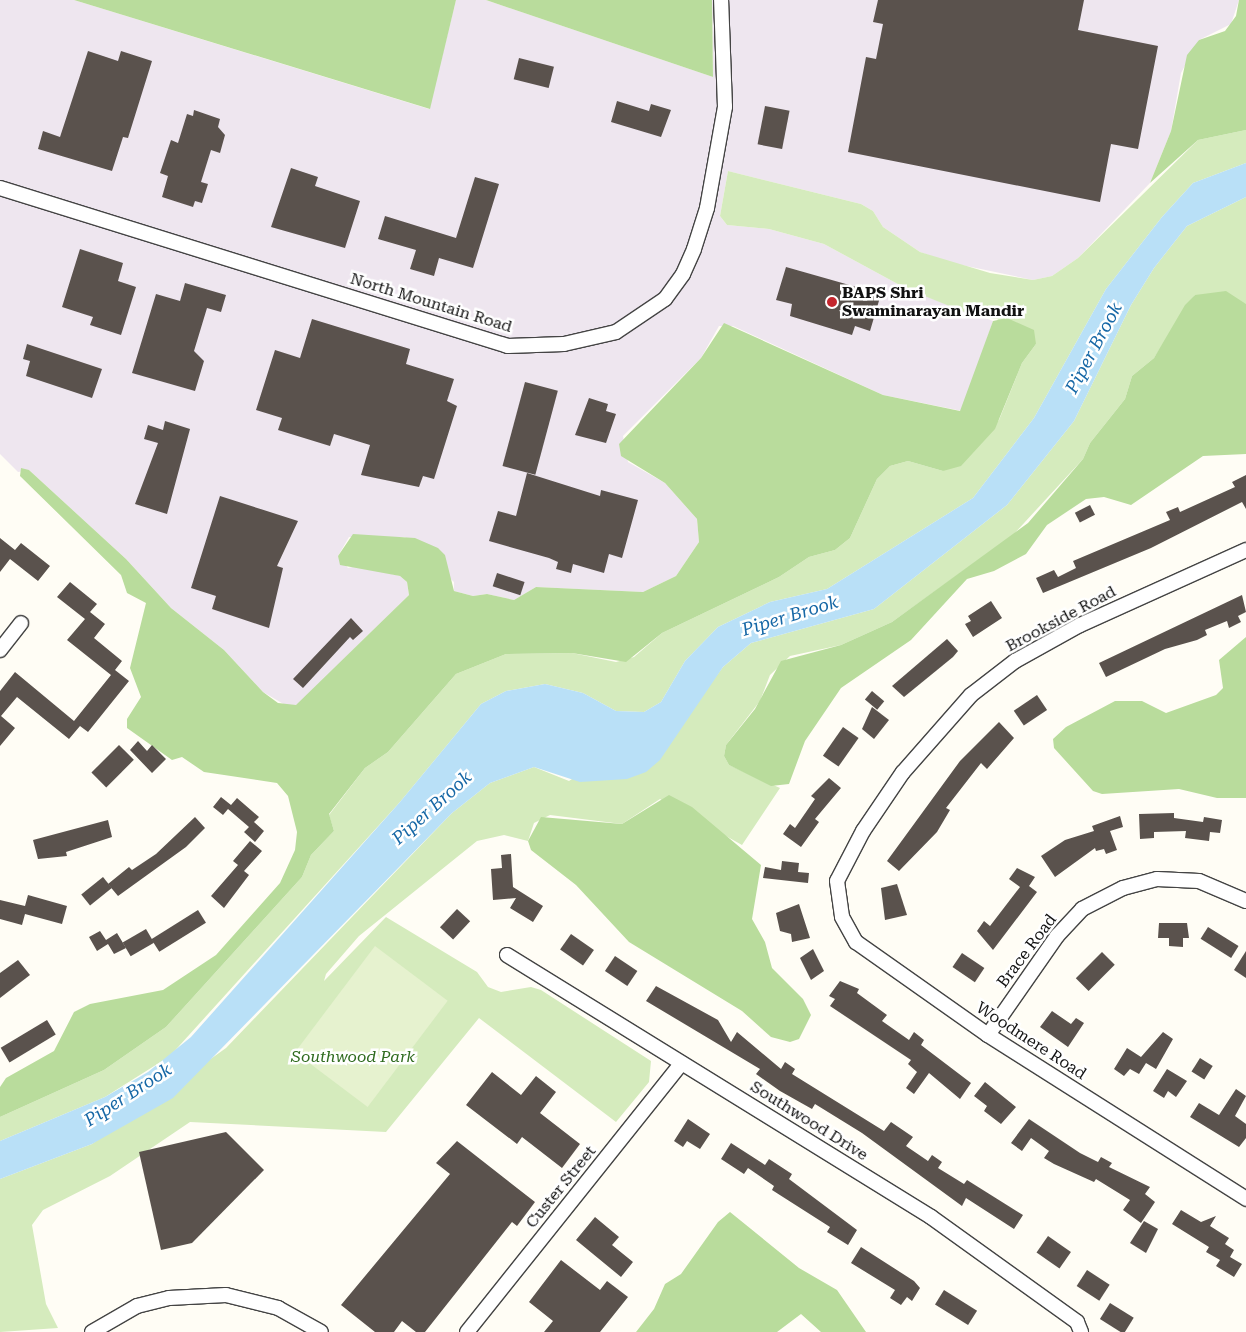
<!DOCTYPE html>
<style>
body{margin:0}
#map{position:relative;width:1246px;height:1332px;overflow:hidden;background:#fffdf5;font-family:"Roboto Serif",serif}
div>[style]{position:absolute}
.industrial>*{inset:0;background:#eee6ef}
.green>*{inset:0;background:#d5ebbd}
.forest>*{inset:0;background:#b9dc9c}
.pitch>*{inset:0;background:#e6f2cf;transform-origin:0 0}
.water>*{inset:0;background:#b9e0f7}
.building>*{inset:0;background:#5a524d;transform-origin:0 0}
.roads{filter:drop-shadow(1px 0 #444) drop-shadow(-1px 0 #444) drop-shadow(0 1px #444) drop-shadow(0 -1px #444)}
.minor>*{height:14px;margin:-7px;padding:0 7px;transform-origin:7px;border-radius:7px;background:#fff}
.dots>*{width:14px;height:14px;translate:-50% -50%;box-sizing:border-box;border:2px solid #fff;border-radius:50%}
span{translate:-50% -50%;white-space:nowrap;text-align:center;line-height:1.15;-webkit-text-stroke:5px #fff;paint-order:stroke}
.poi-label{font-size:16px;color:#111;font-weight:700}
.left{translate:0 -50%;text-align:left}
.street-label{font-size:16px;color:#111}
.park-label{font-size:16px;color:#2f6b1f;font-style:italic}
.water-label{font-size:18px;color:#1768a6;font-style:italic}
</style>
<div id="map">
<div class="industrial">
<div style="clip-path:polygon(0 0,74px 0,429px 109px,456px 0,486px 0,713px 77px,712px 0,1239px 0,1231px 24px,1199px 40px,1181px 73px,1171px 131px,1150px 183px,1078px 258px,1052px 276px,1033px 280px,952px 263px,920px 252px,883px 227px,873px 211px,861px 204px,728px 171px,720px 216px,727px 225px,769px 229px,824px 244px,907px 289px,993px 321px,962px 411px,883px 395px,733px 326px,719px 326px,701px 358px,623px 436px,628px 462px,665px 483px,697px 519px,699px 542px,676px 576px,643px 592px,536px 587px,514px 600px,487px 594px,473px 596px,454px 591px,454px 582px,405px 537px,349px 537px,338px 556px,348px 568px,357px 566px,400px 576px,407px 582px,409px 595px,297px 705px,287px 706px,263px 692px,224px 650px,171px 608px,126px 559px,29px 470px,18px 472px,0 454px)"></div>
</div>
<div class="green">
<div style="clip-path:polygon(1246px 130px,1246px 163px,1193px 183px,1162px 217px,1106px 289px,1034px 418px,973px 498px,827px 589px,770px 602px,718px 627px,685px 661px,661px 702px,644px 712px,616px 711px,583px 693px,545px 684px,506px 691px,481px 704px,400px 802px,170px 1056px,105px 1097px,0 1141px,0 1117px,104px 1070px,166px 1027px,302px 877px,311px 855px,334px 831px,329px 815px,365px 768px,388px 752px,456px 674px,506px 654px,572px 653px,616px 662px,634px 657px,662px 633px,779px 577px,809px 557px,835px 550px,850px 538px,877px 479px,890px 466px,908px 461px,943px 471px,999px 420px,1022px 363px,1036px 344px,997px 319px,977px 317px,907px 289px,824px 244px,769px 229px,727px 225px,720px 216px,728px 171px,861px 204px,873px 211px,883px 227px,920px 252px,990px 273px,1033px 280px,1052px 276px,1078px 258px,1198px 140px)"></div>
<div style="clip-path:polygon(1246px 197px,1246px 304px,1195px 295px,1154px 358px,1132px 376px,1125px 399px,1090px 443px,1083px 459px,1013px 535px,892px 622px,841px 645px,790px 656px,770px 675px,760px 701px,726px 745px,724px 756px,729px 765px,780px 788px,742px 845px,660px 799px,622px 824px,550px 815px,534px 823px,528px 841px,504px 835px,477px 841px,359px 936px,326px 974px,324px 981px,386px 917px,477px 972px,488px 987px,501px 992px,531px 987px,541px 990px,651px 1061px,649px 1082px,616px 1122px,479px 1018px,386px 1132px,190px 1122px,110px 1176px,43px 1210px,32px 1225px,46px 1304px,58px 1328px,0 1332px,0 1179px,92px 1144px,226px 1048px,452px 813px,490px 783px,534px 767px,569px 781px,702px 695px,723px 667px,751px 643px,874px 609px,1007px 505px,1074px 421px,1131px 305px,1154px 268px,1187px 226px)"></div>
</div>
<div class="forest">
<div style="clip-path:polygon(74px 0,456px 0,430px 109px)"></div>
<div style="clip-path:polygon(486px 0,712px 0,713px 77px)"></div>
<div style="clip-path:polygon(1239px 0,1246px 0,1246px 130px,1198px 140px,1150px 183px,1171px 131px,1187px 55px,1199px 40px,1225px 31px,1236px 16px)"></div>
<div style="clip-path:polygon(1226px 291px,1246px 304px,1246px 454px,1203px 456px,1131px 505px,1104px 497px,1086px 499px,1047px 525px,1026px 554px,994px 571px,967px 579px,911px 640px,841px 688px,805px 741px,789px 784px,771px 786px,729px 765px,724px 756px,726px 745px,755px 709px,781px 661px,841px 645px,892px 622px,1028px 523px,1083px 459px,1090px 443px,1125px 399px,1132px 376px,1154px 358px,1185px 305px,1195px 295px)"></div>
<div style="clip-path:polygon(1007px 318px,1034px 330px,1036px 344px,1022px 363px,995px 429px,961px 466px,943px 471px,908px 461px,890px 466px,877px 479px,850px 538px,835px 550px,809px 557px,779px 577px,662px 633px,626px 662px,572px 653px,506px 654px,456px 674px,388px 752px,365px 768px,329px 814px,334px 831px,311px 855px,302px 877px,166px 1027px,104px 1070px,0 1117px,0 1087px,6px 1078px,54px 1051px,74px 1012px,90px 1004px,163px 990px,216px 955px,280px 883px,295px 850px,297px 832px,288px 796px,277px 783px,204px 772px,182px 757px,172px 760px,165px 755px,127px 728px,127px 719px,141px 697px,130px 668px,146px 603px,127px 593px,121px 575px,20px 476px,21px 468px,29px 470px,126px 559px,171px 608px,224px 650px,263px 692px,278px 703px,296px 705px,409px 595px,407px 582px,400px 576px,340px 565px,338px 556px,353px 534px,415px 538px,438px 548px,445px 555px,454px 591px,473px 596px,487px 594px,514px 600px,536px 587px,643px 592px,676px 576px,699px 542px,697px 519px,665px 483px,621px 456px,619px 444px,701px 358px,724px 323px,883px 395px,960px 411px,993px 321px)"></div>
<div style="clip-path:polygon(1246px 637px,1246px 798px,1217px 798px,1179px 789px,1102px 794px,1093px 791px,1054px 748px,1053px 739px,1066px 727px,1115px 701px,1142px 701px,1166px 713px,1216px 695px,1223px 688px,1219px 660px)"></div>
<div style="clip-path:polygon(669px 795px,692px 807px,761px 865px,752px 919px,765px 942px,772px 968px,803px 999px,811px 1015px,799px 1039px,790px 1042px,771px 1037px,742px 1011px,629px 942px,576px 885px,531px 850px,528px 841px,541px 817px,622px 824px)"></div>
<div style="clip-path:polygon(730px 1212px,799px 1268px,837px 1290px,866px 1332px,821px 1332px,801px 1314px,777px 1332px,636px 1332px,654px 1309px,665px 1284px,681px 1274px,718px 1222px)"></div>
</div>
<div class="pitch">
<div style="left:375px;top:946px;width:91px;height:133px;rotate:37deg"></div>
</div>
<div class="water">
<div style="clip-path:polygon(1246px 163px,1246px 197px,1187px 226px,1154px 268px,1131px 305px,1074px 421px,1007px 505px,874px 609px,751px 643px,723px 667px,660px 760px,646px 772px,627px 779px,580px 782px,534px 767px,490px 783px,452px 813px,173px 1098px,92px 1144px,0 1179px,0 1141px,105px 1097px,148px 1072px,191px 1037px,400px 802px,481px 704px,506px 691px,545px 684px,583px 693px,616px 711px,644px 712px,661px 702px,685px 661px,718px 627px,770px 602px,827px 589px,973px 498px,1034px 418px,1106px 289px,1162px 217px,1193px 183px)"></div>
</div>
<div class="building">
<div style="clip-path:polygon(878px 0,1084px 0,1078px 30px,1158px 46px,1138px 149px,1111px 144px,1100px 202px,848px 152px,866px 57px,876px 59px,883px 24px,873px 22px)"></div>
<div style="clip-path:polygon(88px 51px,118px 61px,121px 51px,152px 61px,128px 138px,123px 137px,112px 171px,38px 149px,43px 131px,60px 137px)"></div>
<div style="left:519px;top:58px;width:36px;height:22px;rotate:14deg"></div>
<div style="clip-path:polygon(617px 101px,649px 111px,651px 104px,671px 110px,661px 137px,611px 122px)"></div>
<div style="left:765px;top:106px;width:25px;height:39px;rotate:11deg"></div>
<div style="clip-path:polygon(194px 110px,220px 119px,218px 127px,225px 135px,220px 153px,211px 150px,201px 182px,208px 184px,202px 203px,195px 201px,193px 207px,162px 197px,168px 176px,160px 173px,171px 140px,178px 143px,187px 114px,193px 116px)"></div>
<div style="clip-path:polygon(291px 168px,318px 177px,315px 186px,360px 201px,345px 248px,271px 227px)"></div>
<div style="clip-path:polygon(475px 177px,499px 184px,473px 268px,439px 258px,434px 276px,410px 269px,416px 250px,378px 239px,385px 216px,456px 238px)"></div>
<div style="clip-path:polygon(80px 249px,123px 263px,118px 281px,136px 287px,121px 335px,90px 325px,93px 317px,62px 307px)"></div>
<div style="clip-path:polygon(786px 267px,881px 294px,870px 331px,855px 326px,852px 335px,790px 316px,792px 304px,776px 300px)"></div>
<div style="clip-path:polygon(185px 283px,226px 295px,221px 312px,207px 308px,194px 351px,204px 361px,195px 391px,132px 373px,156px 294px,180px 301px)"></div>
<div style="clip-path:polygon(312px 319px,410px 349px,406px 364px,454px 379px,447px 401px,457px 406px,434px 479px,423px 476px,419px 487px,361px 475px,370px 445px,334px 434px,330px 446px,278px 430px,282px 418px,256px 410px,275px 350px,300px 358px)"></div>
<div style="clip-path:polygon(27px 344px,102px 369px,92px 398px,26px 376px,30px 361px,23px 359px)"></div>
<div style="left:525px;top:382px;width:34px;height:87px;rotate:15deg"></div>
<div style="clip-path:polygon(589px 398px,608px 404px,606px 411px,616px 414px,606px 443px,575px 435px)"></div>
<div style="clip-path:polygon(165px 421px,190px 429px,167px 514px,135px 504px,158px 443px,144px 439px,148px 425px,163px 430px)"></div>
<div style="clip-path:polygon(527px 473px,600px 496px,601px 490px,638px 500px,622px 558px,609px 554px,604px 573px,573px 564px,571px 573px,556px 569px,558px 562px,549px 558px,489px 541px,498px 511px,516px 516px)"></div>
<div style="clip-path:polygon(1246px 475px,1246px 509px,1242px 502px,1151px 548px,1043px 593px,1036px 578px,1054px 570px,1058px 577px,1076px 568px,1073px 561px,1170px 520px,1166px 512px,1178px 507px,1180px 512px,1235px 487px,1232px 482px)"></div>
<div style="clip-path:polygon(220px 496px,298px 521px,277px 566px,283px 568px,269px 628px,212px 609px,216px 596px,191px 588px)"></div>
<div style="left:1090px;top:505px;width:11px;height:17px;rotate:63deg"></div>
<div style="clip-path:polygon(0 538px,15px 550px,21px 543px,50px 566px,38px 581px,10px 559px,0 572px)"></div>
<div style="left:497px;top:573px;width:29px;height:14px;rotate:18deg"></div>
<div style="clip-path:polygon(70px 582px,97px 604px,90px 612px,105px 624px,94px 638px,122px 661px,115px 670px,129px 681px,88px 732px,80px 726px,69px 739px,17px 697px,1px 716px,15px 728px,0 746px,0 691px,15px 672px,74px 721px,111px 675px,67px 640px,85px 619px,57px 597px)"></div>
<div style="clip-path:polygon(1242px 595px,1246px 612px,1238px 616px,1241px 622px,1229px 628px,1227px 621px,1205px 630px,1207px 635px,1197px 640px,1165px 649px,1106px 677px,1099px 663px)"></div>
<div style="clip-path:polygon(991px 601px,1002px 618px,973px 637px,965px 624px,971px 621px,968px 616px)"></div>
<div style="clip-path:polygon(351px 618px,363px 631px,353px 640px,350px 637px,303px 688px,293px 679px)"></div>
<div style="clip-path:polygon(947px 639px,958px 651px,953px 657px,904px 697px,892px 686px)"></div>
<div style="left:872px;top:691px;width:16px;height:11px;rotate:40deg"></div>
<div style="left:1037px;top:695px;width:18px;height:28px;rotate:56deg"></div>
<div style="clip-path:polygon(872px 707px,889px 720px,874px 739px,862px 729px)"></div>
<div style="clip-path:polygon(999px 722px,1014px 738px,987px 769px,981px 763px,946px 808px,950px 810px,937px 832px,899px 871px,887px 861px,960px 761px)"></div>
<div style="left:843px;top:727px;width:19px;height:35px;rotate:35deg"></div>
<div style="clip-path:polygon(138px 741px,147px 751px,152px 745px,166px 759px,152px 773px,130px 750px)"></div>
<div style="left:119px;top:745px;width:21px;height:39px;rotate:45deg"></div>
<div style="clip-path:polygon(829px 778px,841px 788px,815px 819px,819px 822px,801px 847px,783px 834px,790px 824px,795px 828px,815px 799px,811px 796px)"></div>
<div style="clip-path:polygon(221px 797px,231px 805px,237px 798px,259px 817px,254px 822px,264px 831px,255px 842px,244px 832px,249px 827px,228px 809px,223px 815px,213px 807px)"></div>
<div style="clip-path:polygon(1174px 813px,1174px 818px,1203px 822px,1204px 817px,1222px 820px,1220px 833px,1210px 832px,1209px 841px,1185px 838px,1186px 831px,1154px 832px,1154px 838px,1140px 839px,1139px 814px)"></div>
<div style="clip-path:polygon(1120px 816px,1123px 827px,1110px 831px,1117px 850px,1106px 854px,1104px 849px,1096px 851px,1095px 848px,1055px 877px,1041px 856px,1065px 840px,1094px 831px,1092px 826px)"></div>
<div style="clip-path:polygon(195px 817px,205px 828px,186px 847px,118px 896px,108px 884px,129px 867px,132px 870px,156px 854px)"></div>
<div style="clip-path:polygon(108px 820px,112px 837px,66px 852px,67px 856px,38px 859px,33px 840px)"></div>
<div style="clip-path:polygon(250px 841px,262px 851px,244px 871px,249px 875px,224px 908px,211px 896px,238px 865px,233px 861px)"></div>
<div style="clip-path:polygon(511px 854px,513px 887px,543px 906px,533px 922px,510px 908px,516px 898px,493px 900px,491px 869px,502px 868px,501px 855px)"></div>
<div style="clip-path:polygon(782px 861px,799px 863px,798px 872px,809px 873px,808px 883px,763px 878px,765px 867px,781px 870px)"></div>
<div style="clip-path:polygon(1017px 868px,1035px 877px,1029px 886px,1037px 892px,993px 950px,977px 931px,984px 921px,990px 926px,1020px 887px,1009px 879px)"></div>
<div style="left:103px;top:877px;width:14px;height:28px;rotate:51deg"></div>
<div style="clip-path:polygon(897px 884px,907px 915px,885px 920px,881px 888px)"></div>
<div style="clip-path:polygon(28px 895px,67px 906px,62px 924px,25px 914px,22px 925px,0 919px,0 900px,25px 906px)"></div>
<div style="clip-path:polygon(799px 904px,810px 938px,792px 942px,791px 934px,780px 931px,776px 913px)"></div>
<div style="left:457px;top:909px;width:18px;height:25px;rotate:43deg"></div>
<div style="left:198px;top:910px;width:15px;height:55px;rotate:58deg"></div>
<div style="clip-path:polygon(1159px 923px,1187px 923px,1189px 938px,1183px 938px,1183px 947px,1169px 946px,1169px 938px,1158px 938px)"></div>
<div style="left:1208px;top:927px;width:36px;height:14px;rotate:32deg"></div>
<div style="left:146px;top:929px;width:16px;height:27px;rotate:60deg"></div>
<div style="clip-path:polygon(100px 931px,106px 940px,117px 933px,126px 948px,114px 954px,108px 944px,97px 951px,89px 937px)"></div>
<div style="left:571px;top:934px;width:28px;height:19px;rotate:35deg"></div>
<div style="clip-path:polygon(813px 949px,824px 971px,811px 980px,800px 958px)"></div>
<div style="clip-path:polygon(1246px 951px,1246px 978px,1234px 970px)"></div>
<div style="left:1102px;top:952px;width:18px;height:37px;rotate:45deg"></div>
<div style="left:962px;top:953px;width:27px;height:17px;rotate:34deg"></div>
<div style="left:615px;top:956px;width:27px;height:18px;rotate:34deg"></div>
<div style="clip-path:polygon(18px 960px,30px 975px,0 998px,0 973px)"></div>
<div style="clip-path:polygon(840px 981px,859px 989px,857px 993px,887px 1015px,882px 1021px,909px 1040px,914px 1032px,924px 1040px,921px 1045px,971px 1083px,960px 1099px,929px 1073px,914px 1094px,906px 1088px,917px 1072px,908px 1064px,911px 1060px,830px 1006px,835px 999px,829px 996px)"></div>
<div style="clip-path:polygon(656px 986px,718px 1020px,731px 1042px,737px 1032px,781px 1069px,785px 1062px,795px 1069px,792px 1074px,884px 1131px,891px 1122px,913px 1137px,906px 1146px,928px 1161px,932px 1155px,942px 1162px,938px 1168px,964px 1184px,967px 1180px,1023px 1215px,1014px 1229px,966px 1198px,962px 1206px,862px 1133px,815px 1104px,812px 1109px,780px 1091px,756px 1074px,760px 1069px,646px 1001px)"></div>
<div style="clip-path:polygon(1052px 1011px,1071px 1024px,1076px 1018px,1084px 1023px,1068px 1047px,1040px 1027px)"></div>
<div style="left:47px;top:1020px;width:17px;height:54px;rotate:59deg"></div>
<div style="clip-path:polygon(1163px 1032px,1173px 1039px,1156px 1069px,1146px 1063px,1139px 1074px,1130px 1069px,1124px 1076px,1114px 1069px,1127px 1048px,1141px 1057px)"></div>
<div style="left:1200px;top:1058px;width:15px;height:16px;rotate:32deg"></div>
<div style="clip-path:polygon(1167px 1069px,1187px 1081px,1176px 1097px,1168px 1091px,1164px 1098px,1153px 1091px)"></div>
<div style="clip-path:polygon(492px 1072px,521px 1095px,536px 1076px,556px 1092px,540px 1113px,580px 1144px,562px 1168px,522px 1137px,517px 1144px,466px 1105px)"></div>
<div style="clip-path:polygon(985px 1082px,1016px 1107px,1001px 1124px,984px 1111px,987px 1106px,974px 1096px)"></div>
<div style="clip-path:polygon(1236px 1089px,1246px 1096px,1235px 1116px,1246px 1124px,1246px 1138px,1239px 1147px,1190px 1117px,1199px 1103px,1219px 1115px)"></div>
<div style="clip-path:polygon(688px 1119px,710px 1134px,700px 1149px,687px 1141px,683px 1147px,674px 1141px)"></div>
<div style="clip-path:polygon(1029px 1119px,1080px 1153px,1098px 1162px,1101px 1157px,1112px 1163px,1109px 1167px,1150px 1187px,1145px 1194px,1155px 1202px,1141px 1223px,1123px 1210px,1130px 1200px,1096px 1179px,1094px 1182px,1054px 1164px,1044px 1158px,1049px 1151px,1031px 1138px,1022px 1151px,1011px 1143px)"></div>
<div style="clip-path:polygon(226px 1132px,264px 1170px,192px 1243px,161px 1250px,139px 1152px)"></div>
<div style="clip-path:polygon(457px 1141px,535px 1202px,517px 1226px,512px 1222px,425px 1332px,416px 1332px,402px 1321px,394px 1332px,375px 1332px,341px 1305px,450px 1174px,436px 1163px)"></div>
<div style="clip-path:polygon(731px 1143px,765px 1165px,769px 1159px,792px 1174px,789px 1179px,857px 1230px,848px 1245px,827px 1232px,830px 1227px,772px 1190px,774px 1186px,748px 1168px,744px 1174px,721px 1159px)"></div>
<div style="clip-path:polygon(1181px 1210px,1201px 1222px,1216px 1216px,1210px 1226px,1229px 1238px,1225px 1244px,1234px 1250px,1230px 1257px,1242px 1264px,1234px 1277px,1216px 1266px,1220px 1260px,1206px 1252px,1209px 1247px,1172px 1224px)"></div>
<div style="clip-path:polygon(595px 1217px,619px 1237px,612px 1245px,633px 1262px,621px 1277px,576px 1240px)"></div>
<div style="clip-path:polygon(1144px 1221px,1158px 1229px,1146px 1253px,1130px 1243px)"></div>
<div style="left:1048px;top:1236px;width:28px;height:20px;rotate:35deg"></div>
<div style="clip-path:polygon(861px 1247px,914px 1281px,920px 1288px,912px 1301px,907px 1297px,901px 1305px,890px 1298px,895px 1290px,851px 1263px)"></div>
<div style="clip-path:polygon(561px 1260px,600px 1290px,607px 1281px,628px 1297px,600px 1332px,544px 1332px,553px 1321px,529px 1302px)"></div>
<div style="left:1087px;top:1270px;width:27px;height:19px;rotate:33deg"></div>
<div style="left:944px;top:1290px;width:39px;height:17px;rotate:32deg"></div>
<div style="left:1110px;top:1303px;width:28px;height:19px;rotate:32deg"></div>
</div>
<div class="roads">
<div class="minor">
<div style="left:0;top:188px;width:532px;rotate:17.28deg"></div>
<div style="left:508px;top:346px;width:56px;rotate:-2deg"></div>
<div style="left:564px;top:344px;width:53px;rotate:-13deg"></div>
<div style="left:616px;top:332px;width:59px;rotate:-34deg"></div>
<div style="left:665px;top:299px;width:31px;rotate:-54deg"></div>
<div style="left:683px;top:274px;width:27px;rotate:-66deg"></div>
<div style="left:694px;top:249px;width:43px;rotate:-72.4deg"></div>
<div style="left:707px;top:208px;width:103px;rotate:-79.9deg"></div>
<div style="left:725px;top:107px;width:107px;rotate:-92.1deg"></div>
<div style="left:1246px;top:550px;width:182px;rotate:155.7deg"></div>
<div style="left:1080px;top:625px;width:74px;rotate:151deg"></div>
<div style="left:1015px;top:661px;width:56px;rotate:142.3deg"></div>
<div style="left:971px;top:695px;width:103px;rotate:131.4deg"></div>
<div style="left:903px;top:772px;width:71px;rotate:124.1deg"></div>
<div style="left:863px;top:831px;width:56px;rotate:117.5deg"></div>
<div style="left:837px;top:881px;width:36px;rotate:82deg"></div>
<div style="left:842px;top:917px;width:29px;rotate:61deg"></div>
<div style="left:856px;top:942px;width:161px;rotate:35.2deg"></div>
<div style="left:988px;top:1035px;width:306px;rotate:32.4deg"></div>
<div style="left:0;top:650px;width:34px;rotate:-52deg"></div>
<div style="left:507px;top:955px;width:498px;rotate:31.7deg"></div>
<div style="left:931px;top:1217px;width:180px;rotate:35.7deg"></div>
<div style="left:1077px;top:1322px;width:11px;rotate:68deg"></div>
<div style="left:988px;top:1035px;width:121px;rotate:-55.1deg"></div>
<div style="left:1057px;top:936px;width:37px;rotate:-47deg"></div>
<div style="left:1082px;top:909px;width:46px;rotate:-27.1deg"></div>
<div style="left:1123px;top:888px;width:35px;rotate:-15deg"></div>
<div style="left:1157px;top:879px;width:42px;rotate:2.7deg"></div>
<div style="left:1199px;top:881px;width:51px;rotate:23.1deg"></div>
<div style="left:92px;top:1332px;width:52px;rotate:-30deg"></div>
<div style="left:137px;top:1306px;width:33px;rotate:-14deg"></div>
<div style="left:169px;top:1298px;width:57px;rotate:-3deg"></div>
<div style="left:226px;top:1295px;width:54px;rotate:14deg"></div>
<div style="left:278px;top:1308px;width:49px;rotate:29.2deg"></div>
<div style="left:467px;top:1332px;width:344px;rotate:-51.4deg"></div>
</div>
</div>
<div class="dots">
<div style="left:832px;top:302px;background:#c4262e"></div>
</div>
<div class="poi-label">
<span class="left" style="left:842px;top:302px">BAPS Shri<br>Swaminarayan Mandir</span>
</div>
<div class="street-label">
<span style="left:431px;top:303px;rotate:17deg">North Mountain Road</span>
<span style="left:1061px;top:619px;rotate:-28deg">Brookside Road</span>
<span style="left:1027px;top:951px;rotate:-53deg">Brace Road</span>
<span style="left:1031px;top:1041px;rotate:33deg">Woodmere Road</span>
<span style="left:809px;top:1121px;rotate:32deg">Southwood Drive</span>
<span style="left:561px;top:1187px;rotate:-51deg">Custer Street</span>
</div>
<div class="park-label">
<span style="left:353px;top:1057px">Southwood Park</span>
</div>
<div class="water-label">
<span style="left:1094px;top:348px;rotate:-62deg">Piper Brook</span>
<span style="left:790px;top:616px;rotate:-17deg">Piper Brook</span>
<span style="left:432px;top:808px;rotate:-42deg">Piper Brook</span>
<span style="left:128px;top:1095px;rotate:-33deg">Piper Brook</span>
</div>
</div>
